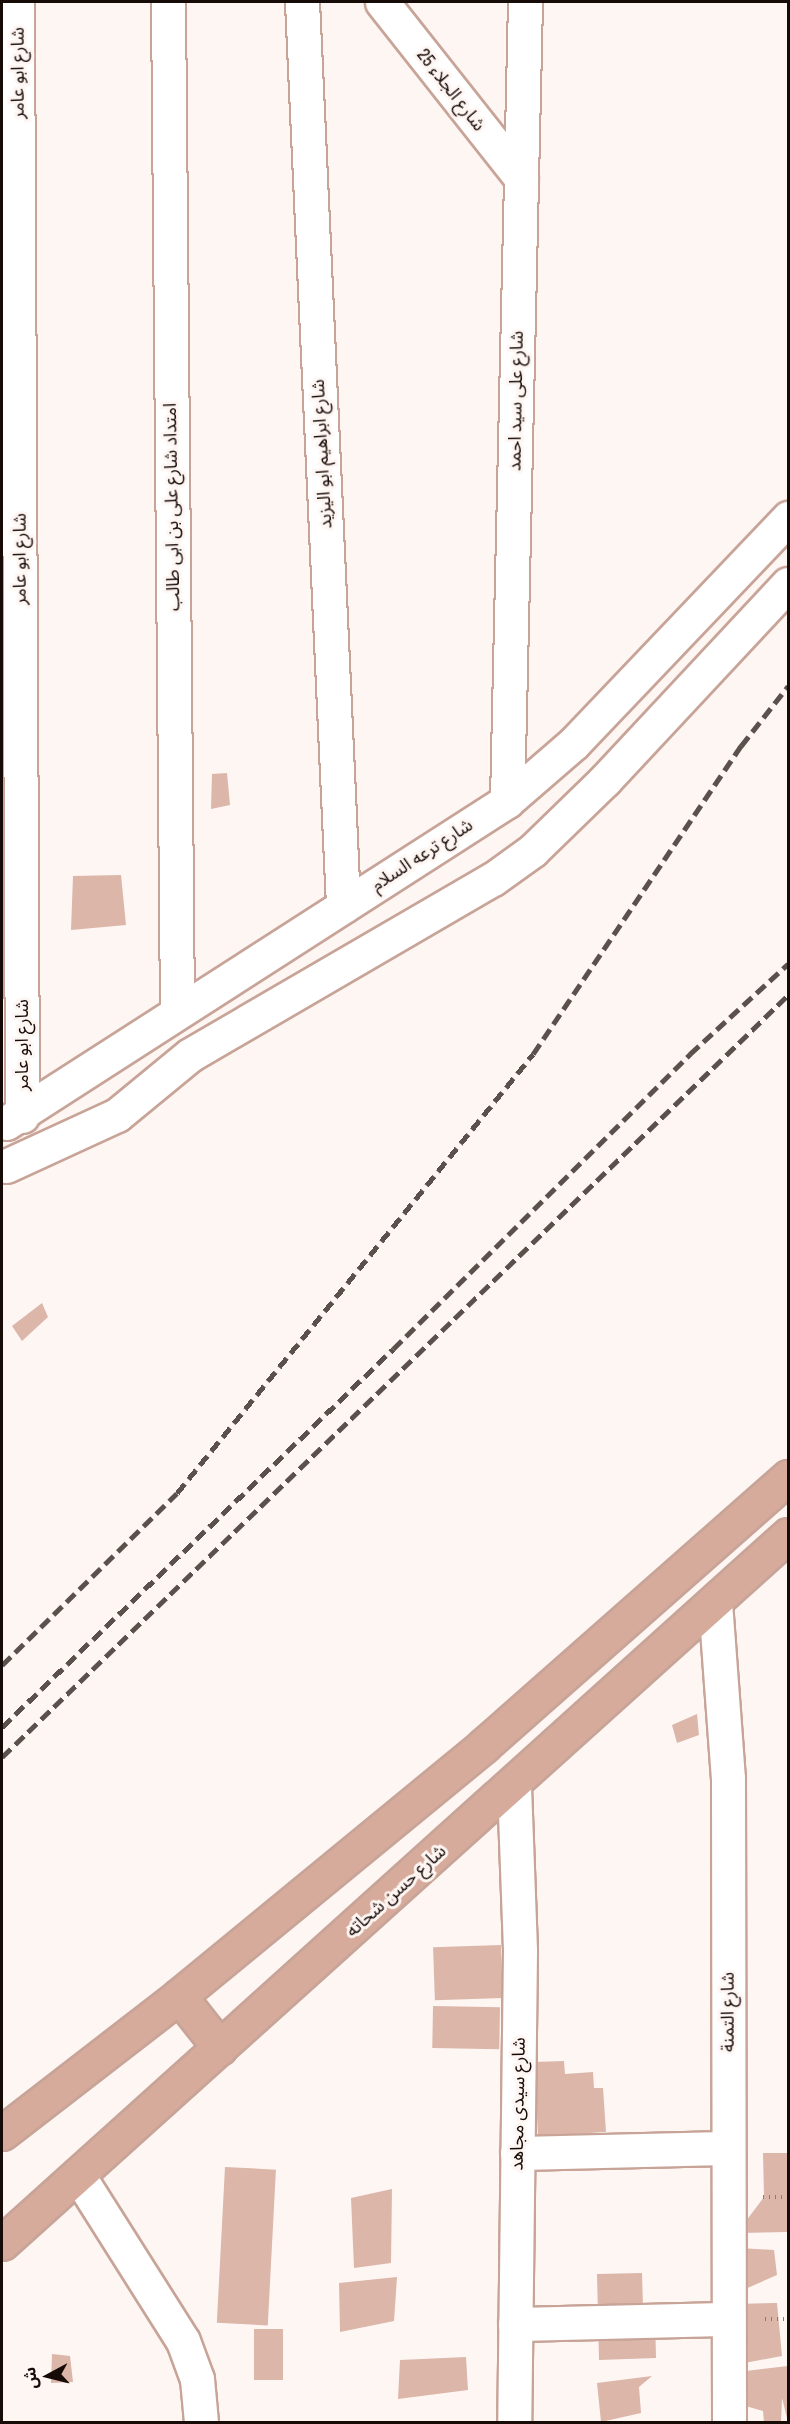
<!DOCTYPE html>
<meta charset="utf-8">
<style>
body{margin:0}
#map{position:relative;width:790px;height:2424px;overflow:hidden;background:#fef6f3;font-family:"Archivo Narrow","Noto Sans Arabic",sans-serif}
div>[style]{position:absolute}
.building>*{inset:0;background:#dbb6a9;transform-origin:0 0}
.path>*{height:4px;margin-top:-2px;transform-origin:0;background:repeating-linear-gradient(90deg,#877d79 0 1.5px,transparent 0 6px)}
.roads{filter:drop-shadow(2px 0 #c8a498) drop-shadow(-2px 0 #c8a498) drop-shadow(0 2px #c8a498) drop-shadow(0 -2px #c8a498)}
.minor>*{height:33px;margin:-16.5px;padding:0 16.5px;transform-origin:16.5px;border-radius:16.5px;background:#fff}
.major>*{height:33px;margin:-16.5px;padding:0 16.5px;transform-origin:16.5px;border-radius:16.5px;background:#d6ab9c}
.rail>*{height:4.5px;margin-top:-2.25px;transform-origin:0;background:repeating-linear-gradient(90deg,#5b504c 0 12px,transparent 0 18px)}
span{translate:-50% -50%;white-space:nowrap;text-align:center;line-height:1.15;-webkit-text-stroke:6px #fef6f3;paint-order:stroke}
.street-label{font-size:18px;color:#170b07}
.frame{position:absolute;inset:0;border:3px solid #170b07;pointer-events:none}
.north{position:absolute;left:18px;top:2346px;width:60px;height:60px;-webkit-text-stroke:4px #fef6f3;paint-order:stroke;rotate:263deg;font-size:16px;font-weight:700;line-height:24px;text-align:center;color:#170b07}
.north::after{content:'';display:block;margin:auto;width:21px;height:27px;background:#170b07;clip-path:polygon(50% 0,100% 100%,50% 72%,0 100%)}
</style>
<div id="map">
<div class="building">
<div style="clip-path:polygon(227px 773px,230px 805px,211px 809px,212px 774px)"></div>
<div style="clip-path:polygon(121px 875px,126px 925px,71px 930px,73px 876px)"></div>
<div style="clip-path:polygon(42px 1303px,48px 1317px,22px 1341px,12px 1326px)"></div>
<div style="clip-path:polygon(697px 1714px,699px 1735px,677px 1743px,672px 1725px)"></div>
<div style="left:501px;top:1945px;width:53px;height:68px;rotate:88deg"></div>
<div style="left:433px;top:2006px;width:67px;height:42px;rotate:1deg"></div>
<div style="clip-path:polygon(564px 2061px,565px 2074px,593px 2072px,594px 2088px,603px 2088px,606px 2132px,538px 2136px,534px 2062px)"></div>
<div style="clip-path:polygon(763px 2153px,788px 2153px,788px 2232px,737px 2233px,764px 2197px)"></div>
<div style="left:225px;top:2167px;width:51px;height:156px;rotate:3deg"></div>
<div style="clip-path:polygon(392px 2189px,391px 2263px,354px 2268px,351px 2198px)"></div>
<div style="clip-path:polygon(740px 2248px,774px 2250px,777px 2275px,743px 2290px)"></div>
<div style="clip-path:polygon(642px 2273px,643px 2308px,655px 2315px,656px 2358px,599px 2360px,597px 2274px)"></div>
<div style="clip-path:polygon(397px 2277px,394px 2321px,340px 2332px,339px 2283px)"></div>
<div style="clip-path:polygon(777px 2303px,782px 2356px,739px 2364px,736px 2304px)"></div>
<div style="left:283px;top:2329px;width:51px;height:29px;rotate:90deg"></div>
<div style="clip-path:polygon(52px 2354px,70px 2356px,73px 2382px,51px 2383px)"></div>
<div style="clip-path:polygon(466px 2357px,468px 2390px,398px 2399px,400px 2360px)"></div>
<div style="clip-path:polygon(788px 2366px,788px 2422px,782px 2398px,781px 2422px,764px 2422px,763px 2411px,742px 2405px,746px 2371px)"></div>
<div style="clip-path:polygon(652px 2376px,639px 2387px,641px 2413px,601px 2422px,597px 2383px)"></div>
</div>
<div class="path">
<div style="left:763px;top:2197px;width:25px"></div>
<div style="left:765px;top:2319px;width:23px"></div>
</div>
<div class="roads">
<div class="minor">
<div style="left:17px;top:2px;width:1114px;rotate:89.74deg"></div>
<div style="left:168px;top:2px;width:1010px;rotate:89.49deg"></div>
<div style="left:302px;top:2px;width:905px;rotate:87.4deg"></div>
<div style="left:382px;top:2px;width:224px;rotate:51.7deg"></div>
<div style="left:507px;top:801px;width:799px;rotate:-88.71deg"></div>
<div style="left:6px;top:1123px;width:596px;rotate:-32.73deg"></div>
<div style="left:507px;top:801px;width:89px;rotate:-40.9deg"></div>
<div style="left:574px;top:743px;width:311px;rotate:-46.4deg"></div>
<div style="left:6px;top:1166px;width:122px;rotate:-24.7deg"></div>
<div style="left:117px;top:1115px;width:94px;rotate:-39.4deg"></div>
<div style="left:190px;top:1055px;width:350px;rotate:-30.2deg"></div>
<div style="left:493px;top:879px;width:49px;rotate:-35.9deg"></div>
<div style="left:533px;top:850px;width:100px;rotate:-44.2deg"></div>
<div style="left:605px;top:780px;width:268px;rotate:-47deg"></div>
<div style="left:715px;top:1602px;width:176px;rotate:85.8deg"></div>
<div style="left:728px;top:1778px;width:644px;rotate:89.91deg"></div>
<div style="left:514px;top:1786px;width:165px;rotate:87.9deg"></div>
<div style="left:520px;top:1951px;width:471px;rotate:90.7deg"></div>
<div style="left:517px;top:2153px;width:211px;rotate:-1.4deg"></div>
<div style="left:78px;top:2175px;width:196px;rotate:57.7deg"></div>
<div style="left:183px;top:2341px;width:40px;rotate:69.8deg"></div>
<div style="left:197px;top:2379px;width:43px;rotate:84.7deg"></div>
<div style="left:515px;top:2324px;width:212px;rotate:-1.4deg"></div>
</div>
<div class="major">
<div style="left:179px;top:1996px;width:66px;rotate:51.7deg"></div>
<div style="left:2px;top:2133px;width:224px;rotate:-37.7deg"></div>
<div style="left:179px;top:1996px;width:394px;rotate:-39.4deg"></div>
<div style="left:483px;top:1746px;width:407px;rotate:-41.4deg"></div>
<div style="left:2px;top:2243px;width:1058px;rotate:-42.01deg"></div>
</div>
</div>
<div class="rail">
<div style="left:2px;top:1665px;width:245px;rotate:-44.5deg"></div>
<div style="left:177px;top:1493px;width:565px;rotate:-50.96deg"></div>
<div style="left:533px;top:1054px;width:372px;rotate:-56deg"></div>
<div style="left:741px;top:746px;width:76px;rotate:-51.9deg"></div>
<div style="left:2px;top:1727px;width:544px;rotate:-44.03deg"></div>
<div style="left:393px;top:1349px;width:419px;rotate:-44.8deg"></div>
<div style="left:690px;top:1054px;width:133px;rotate:-42.6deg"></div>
<div style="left:2px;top:1757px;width:1095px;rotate:-44.11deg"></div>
</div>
<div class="street-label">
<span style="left:18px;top:73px;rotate:-90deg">شارع ابو عامر</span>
<span style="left:451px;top:90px;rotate:52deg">شارع الجلاء 25</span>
<span style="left:516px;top:401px;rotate:-89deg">شارع على سيد احمد</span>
<span style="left:322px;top:454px;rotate:-93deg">شارع ابراهيم ابو اليزيد</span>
<span style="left:172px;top:507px;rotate:-91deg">امتداد شارع على بن ابى طالب</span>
<span style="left:20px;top:559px;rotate:-90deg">شارع ابو عامر</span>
<span style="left:422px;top:855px;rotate:-33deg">شارع ترعه السلام</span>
<span style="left:22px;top:1045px;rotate:-90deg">شارع ابو عامر</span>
<span style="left:396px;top:1891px;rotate:-42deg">شارع حسن شحاته</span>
<span style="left:728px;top:2012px;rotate:-90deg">شارع التمنة</span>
<span style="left:518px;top:2104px;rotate:-89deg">شارع سيدى مجاهد</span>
</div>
<div class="frame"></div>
<div class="north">ش</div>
</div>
